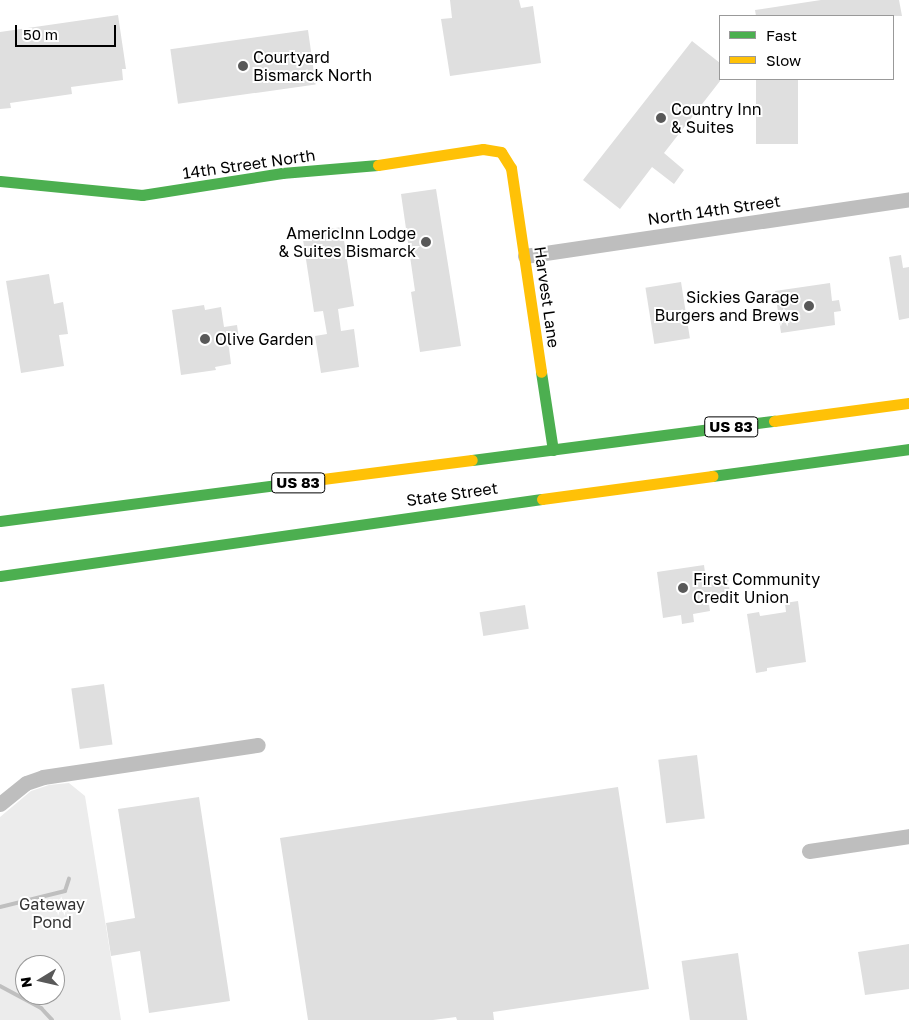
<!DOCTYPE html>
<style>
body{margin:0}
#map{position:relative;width:909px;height:1020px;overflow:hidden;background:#fff;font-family:"Golos Text",sans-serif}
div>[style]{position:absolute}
.green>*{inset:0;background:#ececec}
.stream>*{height:4px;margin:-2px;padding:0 2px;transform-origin:2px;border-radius:2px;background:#bfbfbf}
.building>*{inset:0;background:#dfdfdf;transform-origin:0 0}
.street>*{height:15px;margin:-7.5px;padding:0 7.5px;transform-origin:7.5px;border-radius:7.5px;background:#bebebe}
.fast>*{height:11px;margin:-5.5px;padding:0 5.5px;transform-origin:5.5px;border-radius:5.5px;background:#4caf50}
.slow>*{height:11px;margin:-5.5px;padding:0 5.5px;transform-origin:5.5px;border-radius:5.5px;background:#ffc107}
.dots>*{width:14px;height:14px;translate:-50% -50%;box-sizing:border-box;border:2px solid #fff;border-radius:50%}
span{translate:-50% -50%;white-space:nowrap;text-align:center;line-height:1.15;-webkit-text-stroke:4px #fff;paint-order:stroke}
.shield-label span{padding:1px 4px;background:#fff;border:1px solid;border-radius:4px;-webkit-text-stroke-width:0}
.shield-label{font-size:15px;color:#000;font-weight:700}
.poi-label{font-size:16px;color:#000}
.left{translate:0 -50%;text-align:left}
.right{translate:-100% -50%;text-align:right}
.street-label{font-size:16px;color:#000}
.park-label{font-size:16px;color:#333}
.legend{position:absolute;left:719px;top:15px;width:175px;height:65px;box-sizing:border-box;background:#fff;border:1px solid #999;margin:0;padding:6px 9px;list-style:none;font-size:15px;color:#000}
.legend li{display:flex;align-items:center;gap:10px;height:25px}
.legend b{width:25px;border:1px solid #999}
.north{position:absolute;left:15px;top:955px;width:50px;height:50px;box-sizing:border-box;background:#fff;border:1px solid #999;border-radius:50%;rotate:261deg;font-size:14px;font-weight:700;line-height:20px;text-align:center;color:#000}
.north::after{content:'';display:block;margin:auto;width:18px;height:22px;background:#595959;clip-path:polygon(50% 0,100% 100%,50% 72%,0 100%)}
.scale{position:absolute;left:15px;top:25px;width:101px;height:22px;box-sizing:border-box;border:2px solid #000;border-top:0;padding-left:6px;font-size:15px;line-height:18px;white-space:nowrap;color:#000;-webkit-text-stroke:4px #fff;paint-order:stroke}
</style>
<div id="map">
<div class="green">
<div style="clip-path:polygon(evenodd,69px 783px,85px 796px,121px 1020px,0 1020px,0 817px,31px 791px,49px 785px,69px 783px,25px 965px,55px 965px,55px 995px,25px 995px,25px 965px)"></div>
</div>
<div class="stream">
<div style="left:0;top:907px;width:67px;rotate:-13.8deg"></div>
<div style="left:65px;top:891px;width:13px;rotate:-72deg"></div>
<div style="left:0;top:986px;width:47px;rotate:28.2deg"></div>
<div style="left:41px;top:1008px;width:16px;rotate:47deg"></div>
</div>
<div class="building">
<div style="clip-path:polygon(450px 0,519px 0,521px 8px,533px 6px,541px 63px,450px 76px,441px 19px,452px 18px)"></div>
<div style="clip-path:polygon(821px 0,899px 0,902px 16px,756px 16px,755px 10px)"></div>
<div style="clip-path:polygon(118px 15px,126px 69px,122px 69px,123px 80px,71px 87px,72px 94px,10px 103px,11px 108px,0 109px,0 32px)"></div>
<div style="left:308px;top:30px;width:55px;height:139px;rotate:82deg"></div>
<div style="clip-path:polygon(692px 41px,720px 63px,720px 81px,664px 153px,684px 170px,674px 184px,652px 167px,620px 209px,583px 180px)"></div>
<div style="left:756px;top:79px;width:42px;height:65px"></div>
<div style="clip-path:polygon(436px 189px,461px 346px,420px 352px,411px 292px,415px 291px,401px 194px)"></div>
<div style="clip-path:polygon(342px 227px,354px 306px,338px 309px,341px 331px,354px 329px,359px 367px,321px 373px,315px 336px,327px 334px,323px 311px,314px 312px,302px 233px)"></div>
<div style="clip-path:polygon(901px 255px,903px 268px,909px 267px,909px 318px,899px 320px,889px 257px)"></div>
<div style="clip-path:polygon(49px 274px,54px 304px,63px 302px,68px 334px,59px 335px,64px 366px,21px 373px,6px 281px)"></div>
<div style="left:681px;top:282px;width:57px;height:36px;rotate:81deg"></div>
<div style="clip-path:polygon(830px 283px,832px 301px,839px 300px,841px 311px,834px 312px,835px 325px,781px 333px,775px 291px)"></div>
<div style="clip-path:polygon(204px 305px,205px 310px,221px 307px,224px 327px,237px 325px,239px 339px,228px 340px,231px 364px,215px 367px,216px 370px,181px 375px,172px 310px)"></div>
<div style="clip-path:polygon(704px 565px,706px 580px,728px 576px,730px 594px,708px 597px,710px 611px,693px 614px,694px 622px,682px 624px,681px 615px,663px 618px,657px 572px)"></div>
<div style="clip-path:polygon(798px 601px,806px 662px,767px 668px,767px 671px,756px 673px,747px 614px,759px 612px,760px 616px,786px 612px,785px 603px)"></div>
<div style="left:525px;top:605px;width:24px;height:46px;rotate:81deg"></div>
<div style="left:104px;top:684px;width:61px;height:33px;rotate:82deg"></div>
<div style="left:697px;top:755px;width:64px;height:39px;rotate:83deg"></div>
<div style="clip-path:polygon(618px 787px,649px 989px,493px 1012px,494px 1020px,457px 1020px,456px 1017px,433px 1020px,308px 1020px,280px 838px)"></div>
<div style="clip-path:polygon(199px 797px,230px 1001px,149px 1013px,140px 951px,111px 956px,106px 923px,135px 918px,118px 809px)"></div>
<div style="clip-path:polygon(909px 944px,909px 989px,865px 995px,858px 952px)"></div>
<div style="left:738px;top:953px;width:68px;height:57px;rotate:82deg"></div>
</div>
<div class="street">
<div style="left:525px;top:256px;width:388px;rotate:-8.4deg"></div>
<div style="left:0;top:804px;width:33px;rotate:-39deg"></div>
<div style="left:26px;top:783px;width:18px;rotate:-19deg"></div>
<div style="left:43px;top:777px;width:217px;rotate:-8.5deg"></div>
<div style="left:809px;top:851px;width:101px;rotate:-8.5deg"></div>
</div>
<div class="fast">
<div style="left:0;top:181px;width:143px;rotate:5.6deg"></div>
<div style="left:142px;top:195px;width:142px;rotate:-8.9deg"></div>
<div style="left:282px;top:173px;width:96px;rotate:-4.8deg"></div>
<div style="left:541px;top:372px;width:79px;rotate:81.3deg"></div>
<div style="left:472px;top:460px;width:305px;rotate:-7.4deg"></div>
<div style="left:712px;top:476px;width:199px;rotate:-7.8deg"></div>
<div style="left:0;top:521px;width:318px;rotate:-7.4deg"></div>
<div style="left:0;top:576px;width:547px;rotate:-8.09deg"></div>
</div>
<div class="slow">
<div style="left:378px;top:165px;width:106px;rotate:-8.7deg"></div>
<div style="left:483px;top:149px;width:18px;rotate:9deg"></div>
<div style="left:501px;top:152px;width:19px;rotate:58deg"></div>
<div style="left:511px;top:168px;width:206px;rotate:81.6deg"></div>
<div style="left:774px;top:421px;width:136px;rotate:-7.6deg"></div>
<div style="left:315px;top:480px;width:158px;rotate:-7.3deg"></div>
<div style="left:542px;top:499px;width:172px;rotate:-7.7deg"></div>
</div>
<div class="dots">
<div style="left:243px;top:66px;background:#595959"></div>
<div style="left:661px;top:118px;background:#595959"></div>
<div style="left:426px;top:242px;background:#595959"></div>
<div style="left:809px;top:306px;background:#595959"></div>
<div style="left:205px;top:339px;background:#595959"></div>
<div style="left:683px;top:588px;background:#595959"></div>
</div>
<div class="shield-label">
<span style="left:731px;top:427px">US 83</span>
<span style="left:298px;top:483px">US 83</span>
</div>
<div class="poi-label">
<span class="left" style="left:253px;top:66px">Courtyard<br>Bismarck North</span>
<span class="left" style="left:671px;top:118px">Country Inn<br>&amp; Suites</span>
<span class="right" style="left:416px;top:242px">AmericInn Lodge<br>&amp; Suites Bismarck</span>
<span class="right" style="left:799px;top:306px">Sickies Garage<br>Burgers and Brews</span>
<span class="left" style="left:215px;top:339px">Olive Garden</span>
<span class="left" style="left:693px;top:588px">First Community<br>Credit Union</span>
</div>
<div class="street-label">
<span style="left:249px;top:164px;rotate:-8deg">14th Street North</span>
<span style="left:714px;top:210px;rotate:-8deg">North 14th Street</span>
<span style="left:547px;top:297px;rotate:82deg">Harvest Lane</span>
<span style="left:452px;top:494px;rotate:-8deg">State Street</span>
</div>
<div class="park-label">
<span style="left:52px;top:913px">Gateway<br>Pond</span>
</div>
<ul class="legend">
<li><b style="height:6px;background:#4caf50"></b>Fast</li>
<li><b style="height:6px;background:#ffc107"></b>Slow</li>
</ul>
<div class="north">N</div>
<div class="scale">50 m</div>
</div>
